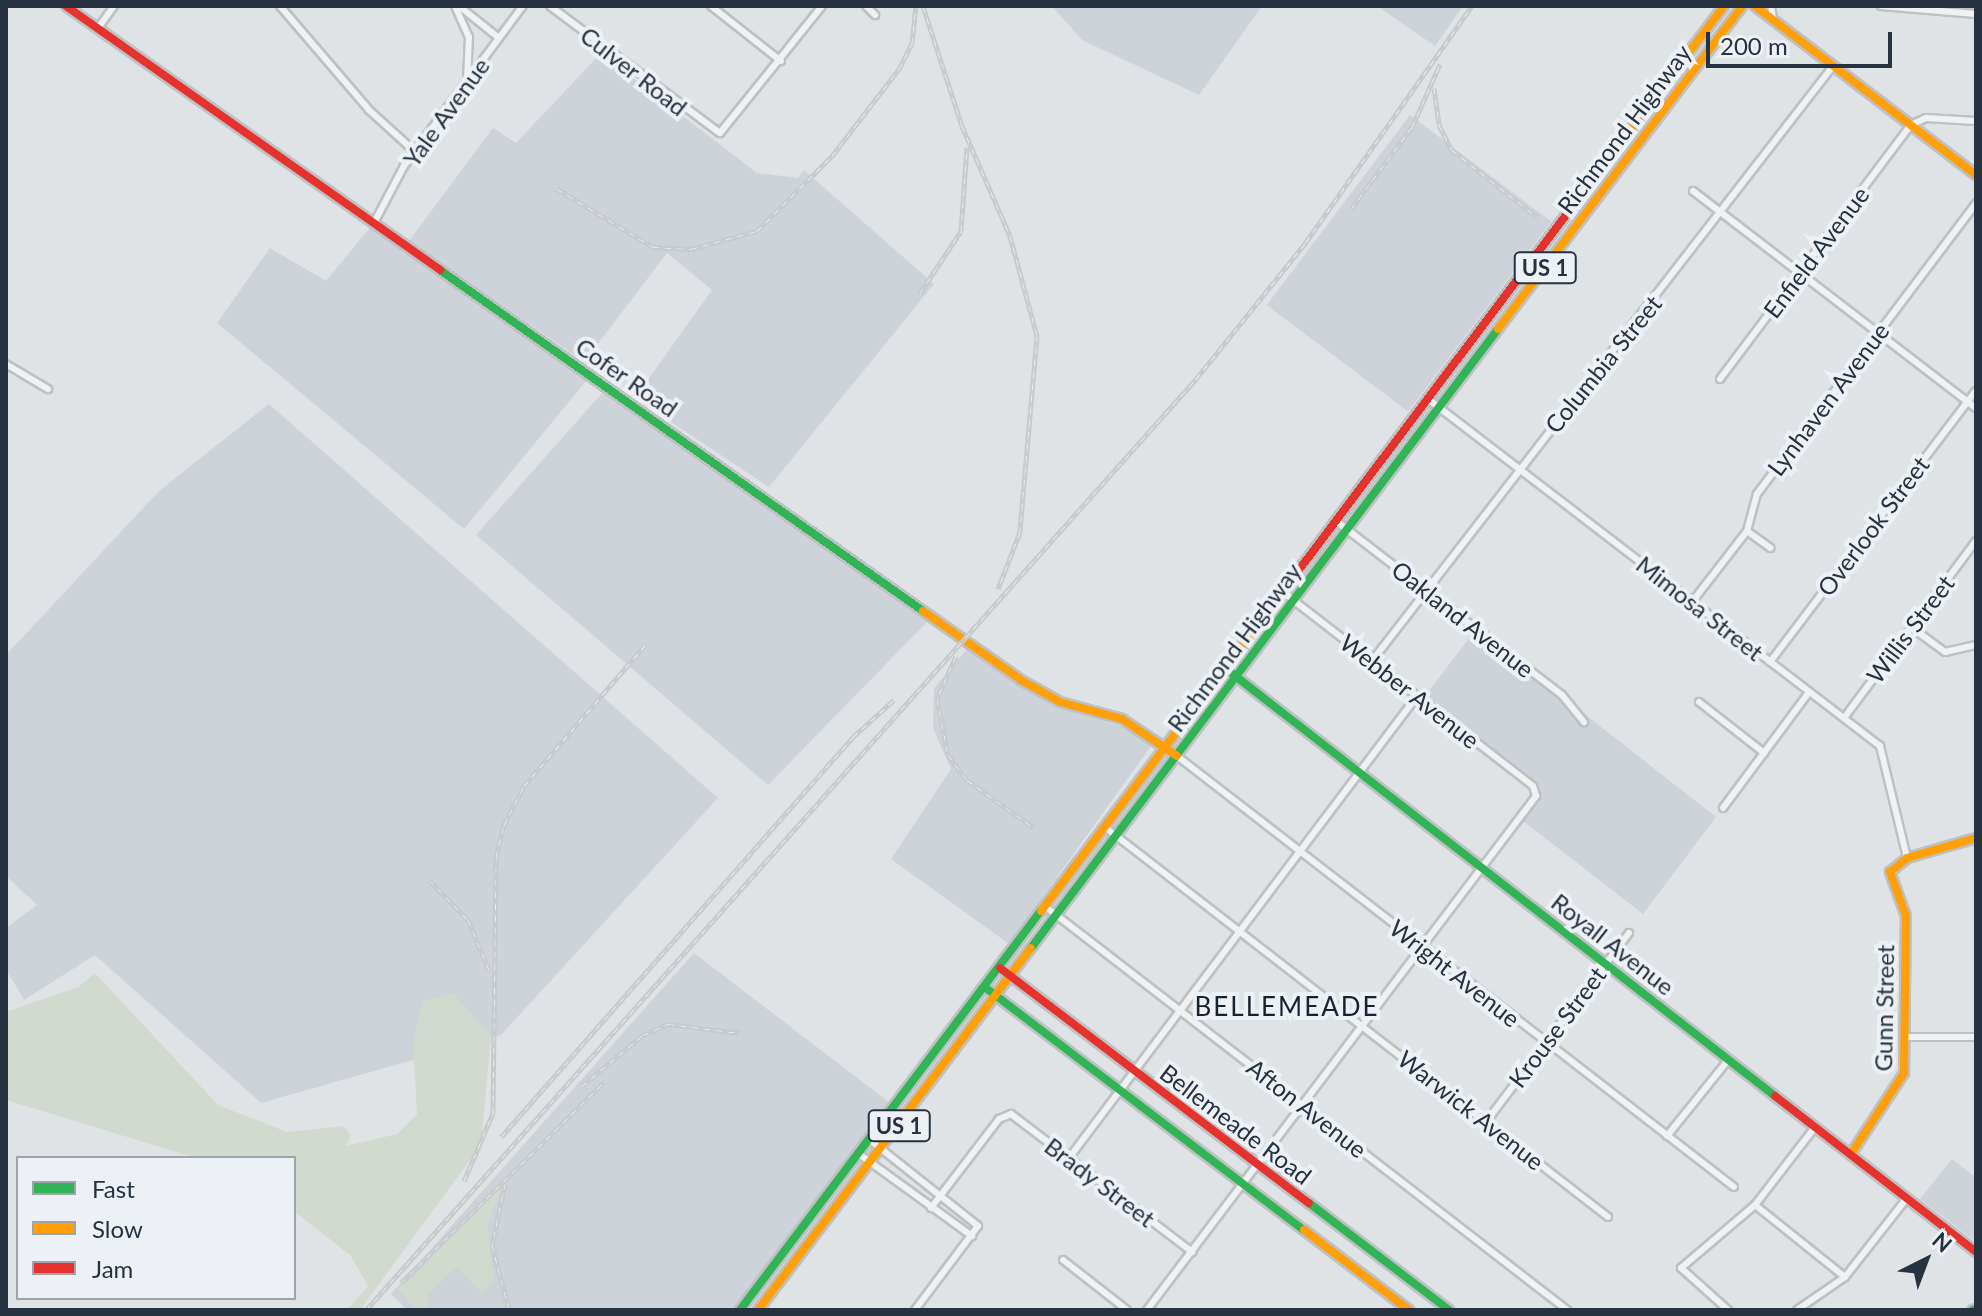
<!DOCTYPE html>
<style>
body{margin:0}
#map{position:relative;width:1982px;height:1316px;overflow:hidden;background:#e0e3e5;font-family:Lato,sans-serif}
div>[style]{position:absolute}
.built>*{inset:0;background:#cdd3d9;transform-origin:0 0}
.green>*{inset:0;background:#d2dad0}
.roads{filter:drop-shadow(2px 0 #bec1c3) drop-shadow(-2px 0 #bec1c3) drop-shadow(0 2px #bec1c3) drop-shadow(0 -2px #bec1c3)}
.street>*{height:6px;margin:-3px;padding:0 3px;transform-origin:3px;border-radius:3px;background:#eff1f2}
.fast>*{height:8px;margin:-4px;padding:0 4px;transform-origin:4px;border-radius:4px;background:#30b455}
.slow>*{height:8px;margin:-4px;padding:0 4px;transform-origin:4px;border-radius:4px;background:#ff9f0a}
.jam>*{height:8px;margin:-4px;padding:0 4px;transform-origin:4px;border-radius:4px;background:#e5322d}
.rail>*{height:5px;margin-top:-2.5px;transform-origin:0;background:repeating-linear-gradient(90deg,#edf1f5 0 6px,#c8cbcd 0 12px);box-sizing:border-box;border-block:2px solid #c8cbcd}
span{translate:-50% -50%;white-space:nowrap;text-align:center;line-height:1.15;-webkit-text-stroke:8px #edf1f5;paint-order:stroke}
.shield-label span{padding:2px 6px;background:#edf1f5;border:2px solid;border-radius:6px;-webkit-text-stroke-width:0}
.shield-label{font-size:22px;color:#26323f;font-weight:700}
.street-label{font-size:24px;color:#26323f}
.neighbourhood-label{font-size:26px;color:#182330;letter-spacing:2px}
.frame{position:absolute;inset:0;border:8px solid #26323f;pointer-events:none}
.legend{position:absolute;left:16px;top:1156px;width:280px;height:144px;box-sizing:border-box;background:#edf1f5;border:2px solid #9da5ac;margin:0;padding:10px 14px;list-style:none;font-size:24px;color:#26323f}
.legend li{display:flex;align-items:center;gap:16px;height:40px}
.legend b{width:40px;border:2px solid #9da5ac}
.north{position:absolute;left:1886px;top:1220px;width:80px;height:80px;-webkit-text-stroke:6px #edf1f5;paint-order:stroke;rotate:42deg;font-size:22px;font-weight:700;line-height:32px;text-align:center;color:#26323f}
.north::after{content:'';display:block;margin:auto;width:28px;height:36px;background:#26323f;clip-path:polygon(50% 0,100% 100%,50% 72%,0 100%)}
.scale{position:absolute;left:1706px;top:32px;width:186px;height:36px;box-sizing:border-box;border:4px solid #26323f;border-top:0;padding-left:10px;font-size:24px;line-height:28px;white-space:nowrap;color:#26323f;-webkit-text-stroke:6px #edf1f5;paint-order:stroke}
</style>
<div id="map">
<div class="built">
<div style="clip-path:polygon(1052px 6px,1262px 6px,1199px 95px,1082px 40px)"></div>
<div style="clip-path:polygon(1377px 6px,1463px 6px,1435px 46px)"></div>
<div style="clip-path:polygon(601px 53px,757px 173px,798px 178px,804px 170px,934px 284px,769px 487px,635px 398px,712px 290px,667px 253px,584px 362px,409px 241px,493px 128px,516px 143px)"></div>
<div style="left:1410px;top:115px;width:177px;height:238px;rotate:37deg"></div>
<div style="clip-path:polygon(373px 224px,587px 380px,464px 529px,217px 323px,270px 248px,326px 281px)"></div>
<div style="clip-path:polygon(603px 392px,929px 620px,768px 785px,476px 535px)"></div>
<div style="clip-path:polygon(269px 404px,718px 798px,501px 1035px,261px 1103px,95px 955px,24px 1000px,6px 969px,6px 928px,37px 905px,6px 876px,6px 655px,159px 491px)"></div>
<div style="clip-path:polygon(1476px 629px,1716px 817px,1643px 914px,1519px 818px,1536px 791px,1422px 700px)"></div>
<div style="clip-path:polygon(967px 649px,1051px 705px,1130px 729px,1151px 746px,1009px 944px,891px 859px,951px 769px,933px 728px,934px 688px)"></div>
<div style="clip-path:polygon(694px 953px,890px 1103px,732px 1310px,407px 1310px,391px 1294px)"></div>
<div style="clip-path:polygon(1952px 1159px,1976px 1178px,1976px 1242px,1920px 1199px)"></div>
</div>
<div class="green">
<div style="clip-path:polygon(95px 973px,218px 1105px,287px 1132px,344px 1126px,351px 1135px,346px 1146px,397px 1134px,417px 1114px,413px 1045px,422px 1002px,453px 993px,491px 1036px,481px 1145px,360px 1310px,347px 1310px,368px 1286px,351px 1256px,294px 1211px,294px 1158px,196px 1158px,6px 1100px,6px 1012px,78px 987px)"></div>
<div style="clip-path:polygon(503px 1182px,487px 1227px,494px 1281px,482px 1294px,457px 1267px,427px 1295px,430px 1310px,417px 1310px,398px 1289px)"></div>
</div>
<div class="roads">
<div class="street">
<div style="left:280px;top:6px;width:137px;rotate:49.4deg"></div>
<div style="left:369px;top:110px;width:61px;rotate:42.3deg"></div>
<div style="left:455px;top:6px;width:34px;rotate:66deg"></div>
<div style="left:469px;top:37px;width:42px;rotate:92.7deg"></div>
<div style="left:459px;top:6px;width:51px;rotate:38.7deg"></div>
<div style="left:550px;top:6px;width:212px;rotate:36.8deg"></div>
<div style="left:720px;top:133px;width:163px;rotate:-51.2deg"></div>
<div style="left:711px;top:6px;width:89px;rotate:38.2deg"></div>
<div style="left:866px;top:6px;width:13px;rotate:45deg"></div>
<div style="left:1771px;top:6px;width:13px;rotate:81deg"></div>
<div style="left:1881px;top:6px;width:95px;rotate:4.8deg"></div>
<div style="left:98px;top:28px;width:27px;rotate:-54deg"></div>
<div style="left:1693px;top:191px;width:357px;rotate:37.5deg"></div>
<div style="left:375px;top:221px;width:62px;rotate:-62.2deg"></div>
<div style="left:404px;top:166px;width:199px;rotate:-53.4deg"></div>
<div style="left:6px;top:364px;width:49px;rotate:30.8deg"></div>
<div style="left:1720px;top:379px;width:318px;rotate:-53.1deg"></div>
<div style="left:1911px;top:125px;width:17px;rotate:-25deg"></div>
<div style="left:1926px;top:118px;width:50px;rotate:3.4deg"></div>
<div style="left:1428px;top:399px;width:570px;rotate:37.51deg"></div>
<div style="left:1880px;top:746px;width:115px;rotate:76.4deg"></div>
<div style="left:1336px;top:521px;width:285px;rotate:37.6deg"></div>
<div style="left:1562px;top:695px;width:35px;rotate:51deg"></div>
<div style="left:1747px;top:531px;width:29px;rotate:36deg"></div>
<div style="left:1692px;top:602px;width:90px;rotate:-52.2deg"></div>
<div style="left:1747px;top:531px;width:38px;rotate:-75deg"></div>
<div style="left:1757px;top:494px;width:364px;rotate:-53deg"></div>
<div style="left:1911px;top:627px;width:42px;rotate:36.3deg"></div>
<div style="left:1945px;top:652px;width:32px;rotate:-13deg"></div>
<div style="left:1372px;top:661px;width:753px;rotate:-52.23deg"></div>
<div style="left:1770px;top:662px;width:340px;rotate:-52.8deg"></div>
<div style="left:1699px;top:702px;width:83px;rotate:38.1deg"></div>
<div style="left:1844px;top:718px;width:221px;rotate:-53.3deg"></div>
<div style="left:1177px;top:756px;width:704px;rotate:37.73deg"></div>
<div style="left:1723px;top:808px;width:144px;rotate:-53.4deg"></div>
<div style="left:1106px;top:828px;width:635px;rotate:37.77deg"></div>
<div style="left:1046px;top:907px;width:659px;rotate:37.72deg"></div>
<div style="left:1904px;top:1037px;width:72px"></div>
<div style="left:1486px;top:1122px;width:237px;rotate:-52.9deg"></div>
<div style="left:1667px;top:1136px;width:99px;rotate:-51.2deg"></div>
<div style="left:870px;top:1140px;width:138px;rotate:38.5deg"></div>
<div style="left:978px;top:1226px;width:105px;rotate:126.9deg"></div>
<div style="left:859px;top:1154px;width:140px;rotate:36deg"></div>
<div style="left:1069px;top:1158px;width:578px;rotate:-53.01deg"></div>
<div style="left:1755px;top:1205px;width:115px;rotate:38.7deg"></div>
<div style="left:931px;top:1208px;width:112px;rotate:-52.6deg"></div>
<div style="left:999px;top:1119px;width:13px;rotate:-23deg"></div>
<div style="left:1011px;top:1114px;width:228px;rotate:37.3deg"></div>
<div style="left:1063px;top:1260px;width:81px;rotate:38deg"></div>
<div style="left:1147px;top:1310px;width:645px;rotate:-52.88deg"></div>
<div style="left:1536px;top:796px;width:10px;rotate:-107deg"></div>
<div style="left:1533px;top:786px;width:316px;rotate:-142.2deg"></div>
<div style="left:1728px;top:1310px;width:63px;rotate:-138.2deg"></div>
<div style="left:1681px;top:1268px;width:97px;rotate:-40.4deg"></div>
<div style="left:1755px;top:1205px;width:98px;rotate:-52.4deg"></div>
<div style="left:1797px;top:1310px;width:58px;rotate:-34.5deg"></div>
<div style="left:1845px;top:1277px;width:100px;rotate:-51.9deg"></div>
</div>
<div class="fast">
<div style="left:440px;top:270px;width:591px;rotate:35.22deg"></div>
<div style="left:1225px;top:668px;width:697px;rotate:37.89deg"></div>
<div style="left:1031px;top:948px;width:775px;rotate:-52.97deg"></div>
<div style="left:986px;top:988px;width:400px;rotate:37.3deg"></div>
<div style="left:1309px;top:1203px;width:176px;rotate:37.4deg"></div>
<div style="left:740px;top:1310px;width:500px;rotate:-53deg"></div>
<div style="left:1973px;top:1310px;width:3px;rotate:-18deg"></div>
</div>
<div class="slow">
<div style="left:1755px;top:6px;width:278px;rotate:37.4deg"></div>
<div style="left:1572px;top:207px;width:252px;rotate:-52.9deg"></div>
<div style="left:1498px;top:329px;width:405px;rotate:-52.9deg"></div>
<div style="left:923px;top:611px;width:120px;rotate:35.1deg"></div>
<div style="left:1021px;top:680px;width:45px;rotate:29.4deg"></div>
<div style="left:1060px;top:702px;width:64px;rotate:15.3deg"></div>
<div style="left:1122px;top:719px;width:66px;rotate:33.9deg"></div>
<div style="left:1041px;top:911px;width:366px;rotate:-52.9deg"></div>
<div style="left:1851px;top:1154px;width:97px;rotate:-56.8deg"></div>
<div style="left:1904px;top:1073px;width:157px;rotate:-89.3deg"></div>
<div style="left:1906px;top:916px;width:47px;rotate:-110deg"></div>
<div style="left:1890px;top:872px;width:22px;rotate:-39deg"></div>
<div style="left:1907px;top:858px;width:72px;rotate:-16.2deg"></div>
<div style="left:1304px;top:1230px;width:132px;rotate:37.3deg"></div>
<div style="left:758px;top:1310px;width:453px;rotate:-53deg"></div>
</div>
<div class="jam">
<div style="left:66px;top:6px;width:458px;rotate:35.2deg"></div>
<div style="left:1262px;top:619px;width:516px;rotate:-53.04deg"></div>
<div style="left:1000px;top:968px;width:388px;rotate:37.3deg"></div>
<div style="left:1775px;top:1096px;width:254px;rotate:37.8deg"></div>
</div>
</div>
<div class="rail">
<div style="left:923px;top:6px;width:126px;rotate:72deg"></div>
<div style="left:962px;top:126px;width:120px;rotate:66.4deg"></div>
<div style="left:1010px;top:236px;width:104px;rotate:74.9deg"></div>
<div style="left:1037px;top:336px;width:197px;rotate:95deg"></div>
<div style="left:1020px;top:532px;width:61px;rotate:111.1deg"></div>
<div style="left:1434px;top:88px;width:37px;rotate:82deg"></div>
<div style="left:1439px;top:125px;width:28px;rotate:63deg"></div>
<div style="left:1452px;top:150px;width:110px;rotate:38.3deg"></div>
<div style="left:557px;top:189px;width:112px;rotate:31.1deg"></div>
<div style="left:653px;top:247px;width:38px;rotate:3deg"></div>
<div style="left:691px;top:249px;width:68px;rotate:-15.3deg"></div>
<div style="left:757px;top:231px;width:106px;rotate:-45deg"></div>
<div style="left:832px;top:156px;width:110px;rotate:-52.4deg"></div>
<div style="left:899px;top:69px;width:29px;rotate:-63deg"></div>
<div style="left:912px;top:43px;width:37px;rotate:-84deg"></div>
<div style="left:1351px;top:209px;width:102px;rotate:-53.4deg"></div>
<div style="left:1412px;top:127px;width:69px;rotate:-66deg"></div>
<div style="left:920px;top:293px;width:74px;rotate:-56.5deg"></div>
<div style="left:961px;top:231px;width:84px;rotate:-85.9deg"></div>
<div style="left:956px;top:656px;width:47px;rotate:113.8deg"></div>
<div style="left:937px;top:699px;width:57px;rotate:78.9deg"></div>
<div style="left:948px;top:755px;width:31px;rotate:53deg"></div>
<div style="left:967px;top:780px;width:81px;rotate:35.5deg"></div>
<div style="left:429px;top:880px;width:56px;rotate:45.7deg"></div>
<div style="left:468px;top:920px;width:54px;rotate:67.2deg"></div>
<div style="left:582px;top:1086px;width:80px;rotate:-39.9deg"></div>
<div style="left:643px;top:1035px;width:27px;rotate:-24deg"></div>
<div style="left:668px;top:1024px;width:72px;rotate:7.2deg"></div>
<div style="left:501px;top:1137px;width:533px;rotate:-48.65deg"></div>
<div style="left:853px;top:737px;width:55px;rotate:-42.1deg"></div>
<div style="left:464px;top:1181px;width:74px;rotate:-66.9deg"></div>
<div style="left:493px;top:1113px;width:256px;rotate:-89.3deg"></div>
<div style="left:496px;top:857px;width:33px;rotate:-76deg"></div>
<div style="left:504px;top:825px;width:44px;rotate:-62.9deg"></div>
<div style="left:524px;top:786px;width:187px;rotate:-49.3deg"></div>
<div style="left:505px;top:1184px;width:62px;rotate:102deg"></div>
<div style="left:492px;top:1245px;width:67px;rotate:75.3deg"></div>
<div style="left:401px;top:1283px;width:286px;rotate:-44.7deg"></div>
<div style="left:366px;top:1310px;width:1247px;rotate:-48.28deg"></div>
<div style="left:1196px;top:379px;width:176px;rotate:-51.2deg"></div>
<div style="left:1306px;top:242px;width:289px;rotate:-54.9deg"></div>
</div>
<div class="shield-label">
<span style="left:1545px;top:268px">US 1</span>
<span style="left:899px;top:1126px">US 1</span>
</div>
<div class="street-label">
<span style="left:634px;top:71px;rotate:38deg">Culver Road</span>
<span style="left:446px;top:112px;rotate:-54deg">Yale Avenue</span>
<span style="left:1624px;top:129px;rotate:-53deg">Richmond Highway</span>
<span style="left:1816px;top:252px;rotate:-53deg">Enfield Avenue</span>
<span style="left:1603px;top:364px;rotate:-51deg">Columbia Street</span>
<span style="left:627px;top:377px;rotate:35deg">Cofer Road</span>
<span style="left:1828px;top:399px;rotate:-53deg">Lynhaven Avenue</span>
<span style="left:1873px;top:526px;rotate:-53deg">Overlook Street</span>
<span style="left:1700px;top:608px;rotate:38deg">Mimosa Street</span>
<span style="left:1463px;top:619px;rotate:38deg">Oakland Avenue</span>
<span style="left:1910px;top:629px;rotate:-53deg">Willis Street</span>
<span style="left:1234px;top:647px;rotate:-53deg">Richmond Highway</span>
<span style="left:1410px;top:691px;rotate:38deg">Webber Avenue</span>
<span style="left:1613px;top:944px;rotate:38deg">Royall Avenue</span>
<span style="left:1455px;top:973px;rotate:38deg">Wright Avenue</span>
<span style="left:1884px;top:1008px;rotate:-89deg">Gunn Street</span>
<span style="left:1557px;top:1027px;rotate:-53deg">Krouse Street</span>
<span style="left:1307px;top:1108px;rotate:38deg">Afton Avenue</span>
<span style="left:1471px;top:1110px;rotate:38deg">Warwick Avenue</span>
<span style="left:1236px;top:1124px;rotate:37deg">Bellemeade Road</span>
<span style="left:1100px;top:1182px;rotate:37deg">Brady Street</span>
</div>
<div class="neighbourhood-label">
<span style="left:1287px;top:1007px">BELLEMEADE</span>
</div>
<div class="frame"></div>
<ul class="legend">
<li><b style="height:10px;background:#30b455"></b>Fast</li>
<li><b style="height:10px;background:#ff9f0a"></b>Slow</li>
<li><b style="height:10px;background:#e5322d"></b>Jam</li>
</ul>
<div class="north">N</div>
<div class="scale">200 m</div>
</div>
